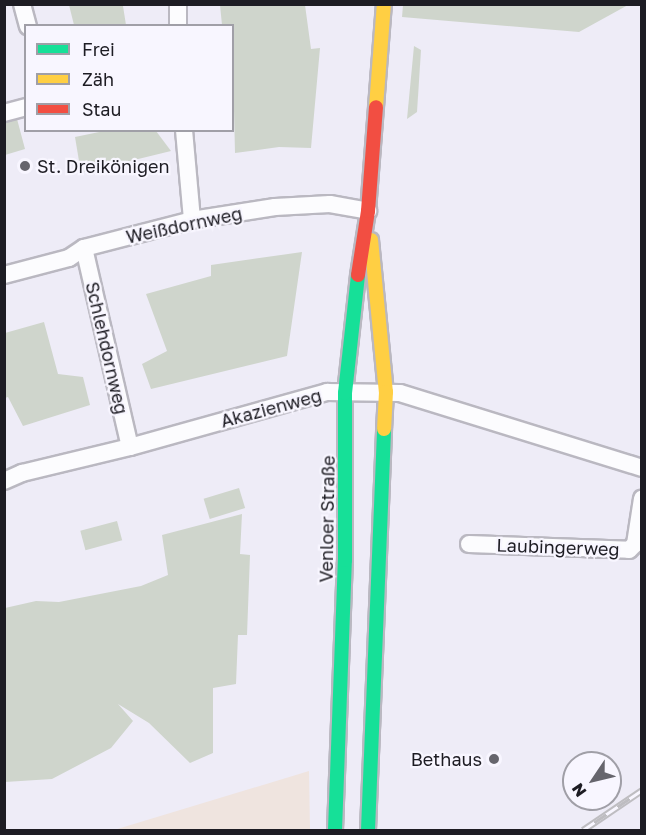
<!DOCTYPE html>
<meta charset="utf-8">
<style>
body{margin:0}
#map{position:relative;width:646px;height:835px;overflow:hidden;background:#eeecf7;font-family:"Golos Text",sans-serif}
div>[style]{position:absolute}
.commercial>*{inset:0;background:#efe4df}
.green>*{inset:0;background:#cfd5cc;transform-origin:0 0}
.roads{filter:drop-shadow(2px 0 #bab8c1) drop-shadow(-2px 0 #bab8c1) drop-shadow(0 2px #bab8c1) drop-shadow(0 -2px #bab8c1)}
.street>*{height:16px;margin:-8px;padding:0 8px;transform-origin:8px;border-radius:8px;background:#fcfcfe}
.fast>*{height:14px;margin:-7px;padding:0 7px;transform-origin:7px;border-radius:7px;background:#16e098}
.slow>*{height:14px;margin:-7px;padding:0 7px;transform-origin:7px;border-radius:7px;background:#ffcf43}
.jam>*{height:14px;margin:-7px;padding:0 7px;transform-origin:7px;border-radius:7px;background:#f24e42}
.rail>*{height:7px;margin-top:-3.5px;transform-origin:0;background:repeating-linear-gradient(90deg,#f8f6ff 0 14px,#bebdc1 0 28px);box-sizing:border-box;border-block:2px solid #bebdc1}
.dots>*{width:16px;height:16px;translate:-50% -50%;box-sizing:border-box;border:3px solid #f8f6ff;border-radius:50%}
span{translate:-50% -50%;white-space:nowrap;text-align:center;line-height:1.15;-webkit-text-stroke:4.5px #f8f6ff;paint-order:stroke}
.poi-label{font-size:18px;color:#1d1c23}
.left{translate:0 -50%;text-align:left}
.right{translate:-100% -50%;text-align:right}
.street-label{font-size:18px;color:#1d1c23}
.frame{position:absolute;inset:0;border:6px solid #1d1c23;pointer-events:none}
.legend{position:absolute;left:24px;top:24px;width:210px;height:108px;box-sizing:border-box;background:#f8f6ff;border:2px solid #a09fa7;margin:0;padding:8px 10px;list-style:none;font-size:18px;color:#1d1c23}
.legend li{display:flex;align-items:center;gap:12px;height:30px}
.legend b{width:30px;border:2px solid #a09fa7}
.north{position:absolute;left:562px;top:751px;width:60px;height:60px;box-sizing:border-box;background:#f8f6ff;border:2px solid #a09fa7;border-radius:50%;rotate:235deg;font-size:16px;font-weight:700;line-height:24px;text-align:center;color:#1d1c23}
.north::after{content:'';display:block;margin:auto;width:21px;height:27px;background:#66656d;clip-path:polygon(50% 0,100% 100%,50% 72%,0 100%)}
</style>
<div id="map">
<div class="commercial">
<div style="clip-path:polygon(309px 771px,310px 830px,114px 830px)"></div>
</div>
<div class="green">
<div style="clip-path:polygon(69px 5px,126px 5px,123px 6px,126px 25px,74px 25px)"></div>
<div style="clip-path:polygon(220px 5px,305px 5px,311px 49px,320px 48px,311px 148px,279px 147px,235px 153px,232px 26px,222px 25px)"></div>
<div style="clip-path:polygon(403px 5px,403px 4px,628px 5px,579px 32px,402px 17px)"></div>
<div style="clip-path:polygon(414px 46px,421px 50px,417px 112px,407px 119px)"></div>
<div style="clip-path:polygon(17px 119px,25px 149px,5px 155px,5px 123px)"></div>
<div style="clip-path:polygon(104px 131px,156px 131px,171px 151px,81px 173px,75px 137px)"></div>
<div style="clip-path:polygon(302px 252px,287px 356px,151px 389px,142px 364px,167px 351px,146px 294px,211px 276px,211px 265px)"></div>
<div style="clip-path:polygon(44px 322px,58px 374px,83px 377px,90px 405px,23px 426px,8px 397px,5px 398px,5px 333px)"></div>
<div style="left:239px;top:488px;width:21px;height:37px;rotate:73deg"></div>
<div style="clip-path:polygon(242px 514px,240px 554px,250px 555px,247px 635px,238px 635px,236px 684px,213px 688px,213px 753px,190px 763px,149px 723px,118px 704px,133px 721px,111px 748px,52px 779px,5px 782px,5px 608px,36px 601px,59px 602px,141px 586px,168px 575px,162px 535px)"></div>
<div style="left:117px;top:521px;width:20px;height:38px;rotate:75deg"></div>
</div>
<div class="roads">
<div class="street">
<div style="left:22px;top:4px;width:23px;rotate:75deg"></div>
<div style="left:178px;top:4px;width:22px;rotate:90deg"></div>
<div style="left:4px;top:113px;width:23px;rotate:-15deg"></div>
<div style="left:184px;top:130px;width:90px;rotate:84.9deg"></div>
<div style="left:84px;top:248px;width:204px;rotate:77deg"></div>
<div style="left:4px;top:275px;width:67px;rotate:-14.7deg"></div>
<div style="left:69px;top:258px;width:18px;rotate:-34deg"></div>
<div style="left:84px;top:248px;width:112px;rotate:-14.5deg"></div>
<div style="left:192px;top:220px;width:84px;rotate:-8.9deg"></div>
<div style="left:275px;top:207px;width:55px;rotate:-3.1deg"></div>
<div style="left:330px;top:204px;width:39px;rotate:10deg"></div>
<div style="left:4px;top:481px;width:20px;rotate:-24deg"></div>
<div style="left:22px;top:473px;width:111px;rotate:-13.5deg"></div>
<div style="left:130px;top:447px;width:205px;rotate:-15.6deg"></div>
<div style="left:327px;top:392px;width:73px;rotate:0.8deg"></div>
<div style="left:400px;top:393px;width:253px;rotate:17.2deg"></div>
<div style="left:469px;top:544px;width:160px;rotate:2.1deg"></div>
<div style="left:629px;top:550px;width:8px;rotate:-45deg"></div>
<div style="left:635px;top:544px;width:46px;rotate:-81.2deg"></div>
</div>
<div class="fast">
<div style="left:335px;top:830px;width:270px;rotate:-87.9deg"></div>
<div style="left:345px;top:560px;width:167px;rotate:-90deg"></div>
<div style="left:345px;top:393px;width:119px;rotate:-83.7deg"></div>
<div style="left:368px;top:830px;width:401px;rotate:-87.7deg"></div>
</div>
<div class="slow">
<div style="left:376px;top:107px;width:103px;rotate:-85.6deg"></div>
<div style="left:371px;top:240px;width:153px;rotate:84.4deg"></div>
<div style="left:386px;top:392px;width:37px;rotate:93deg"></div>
</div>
<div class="jam">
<div style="left:358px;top:275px;width:65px;rotate:-81.1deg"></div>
<div style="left:368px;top:211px;width:104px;rotate:-85.6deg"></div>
</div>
</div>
<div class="rail">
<div style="left:583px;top:830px;width:71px;rotate:-34.1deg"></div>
</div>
<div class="dots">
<div style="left:25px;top:166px;background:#66656d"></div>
<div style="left:494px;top:759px;background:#66656d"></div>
</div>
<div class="poi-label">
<span class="left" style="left:37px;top:166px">St. Dreikönigen</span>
<span class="right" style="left:482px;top:759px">Bethaus</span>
</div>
<div class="street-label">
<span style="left:184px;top:225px;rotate:-12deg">Weißdornweg</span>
<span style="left:107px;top:348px;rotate:77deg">Schlehdornweg</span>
<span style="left:271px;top:408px;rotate:-15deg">Akazienweg</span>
<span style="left:327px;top:519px;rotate:-89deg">Venloer Straße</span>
<span style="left:558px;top:547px;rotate:2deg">Laubingerweg</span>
</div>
<div class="frame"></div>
<ul class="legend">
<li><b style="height:8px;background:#16e098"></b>Frei</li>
<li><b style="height:8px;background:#ffcf43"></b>Zäh</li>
<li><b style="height:8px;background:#f24e42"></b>Stau</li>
</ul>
<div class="north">N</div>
</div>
